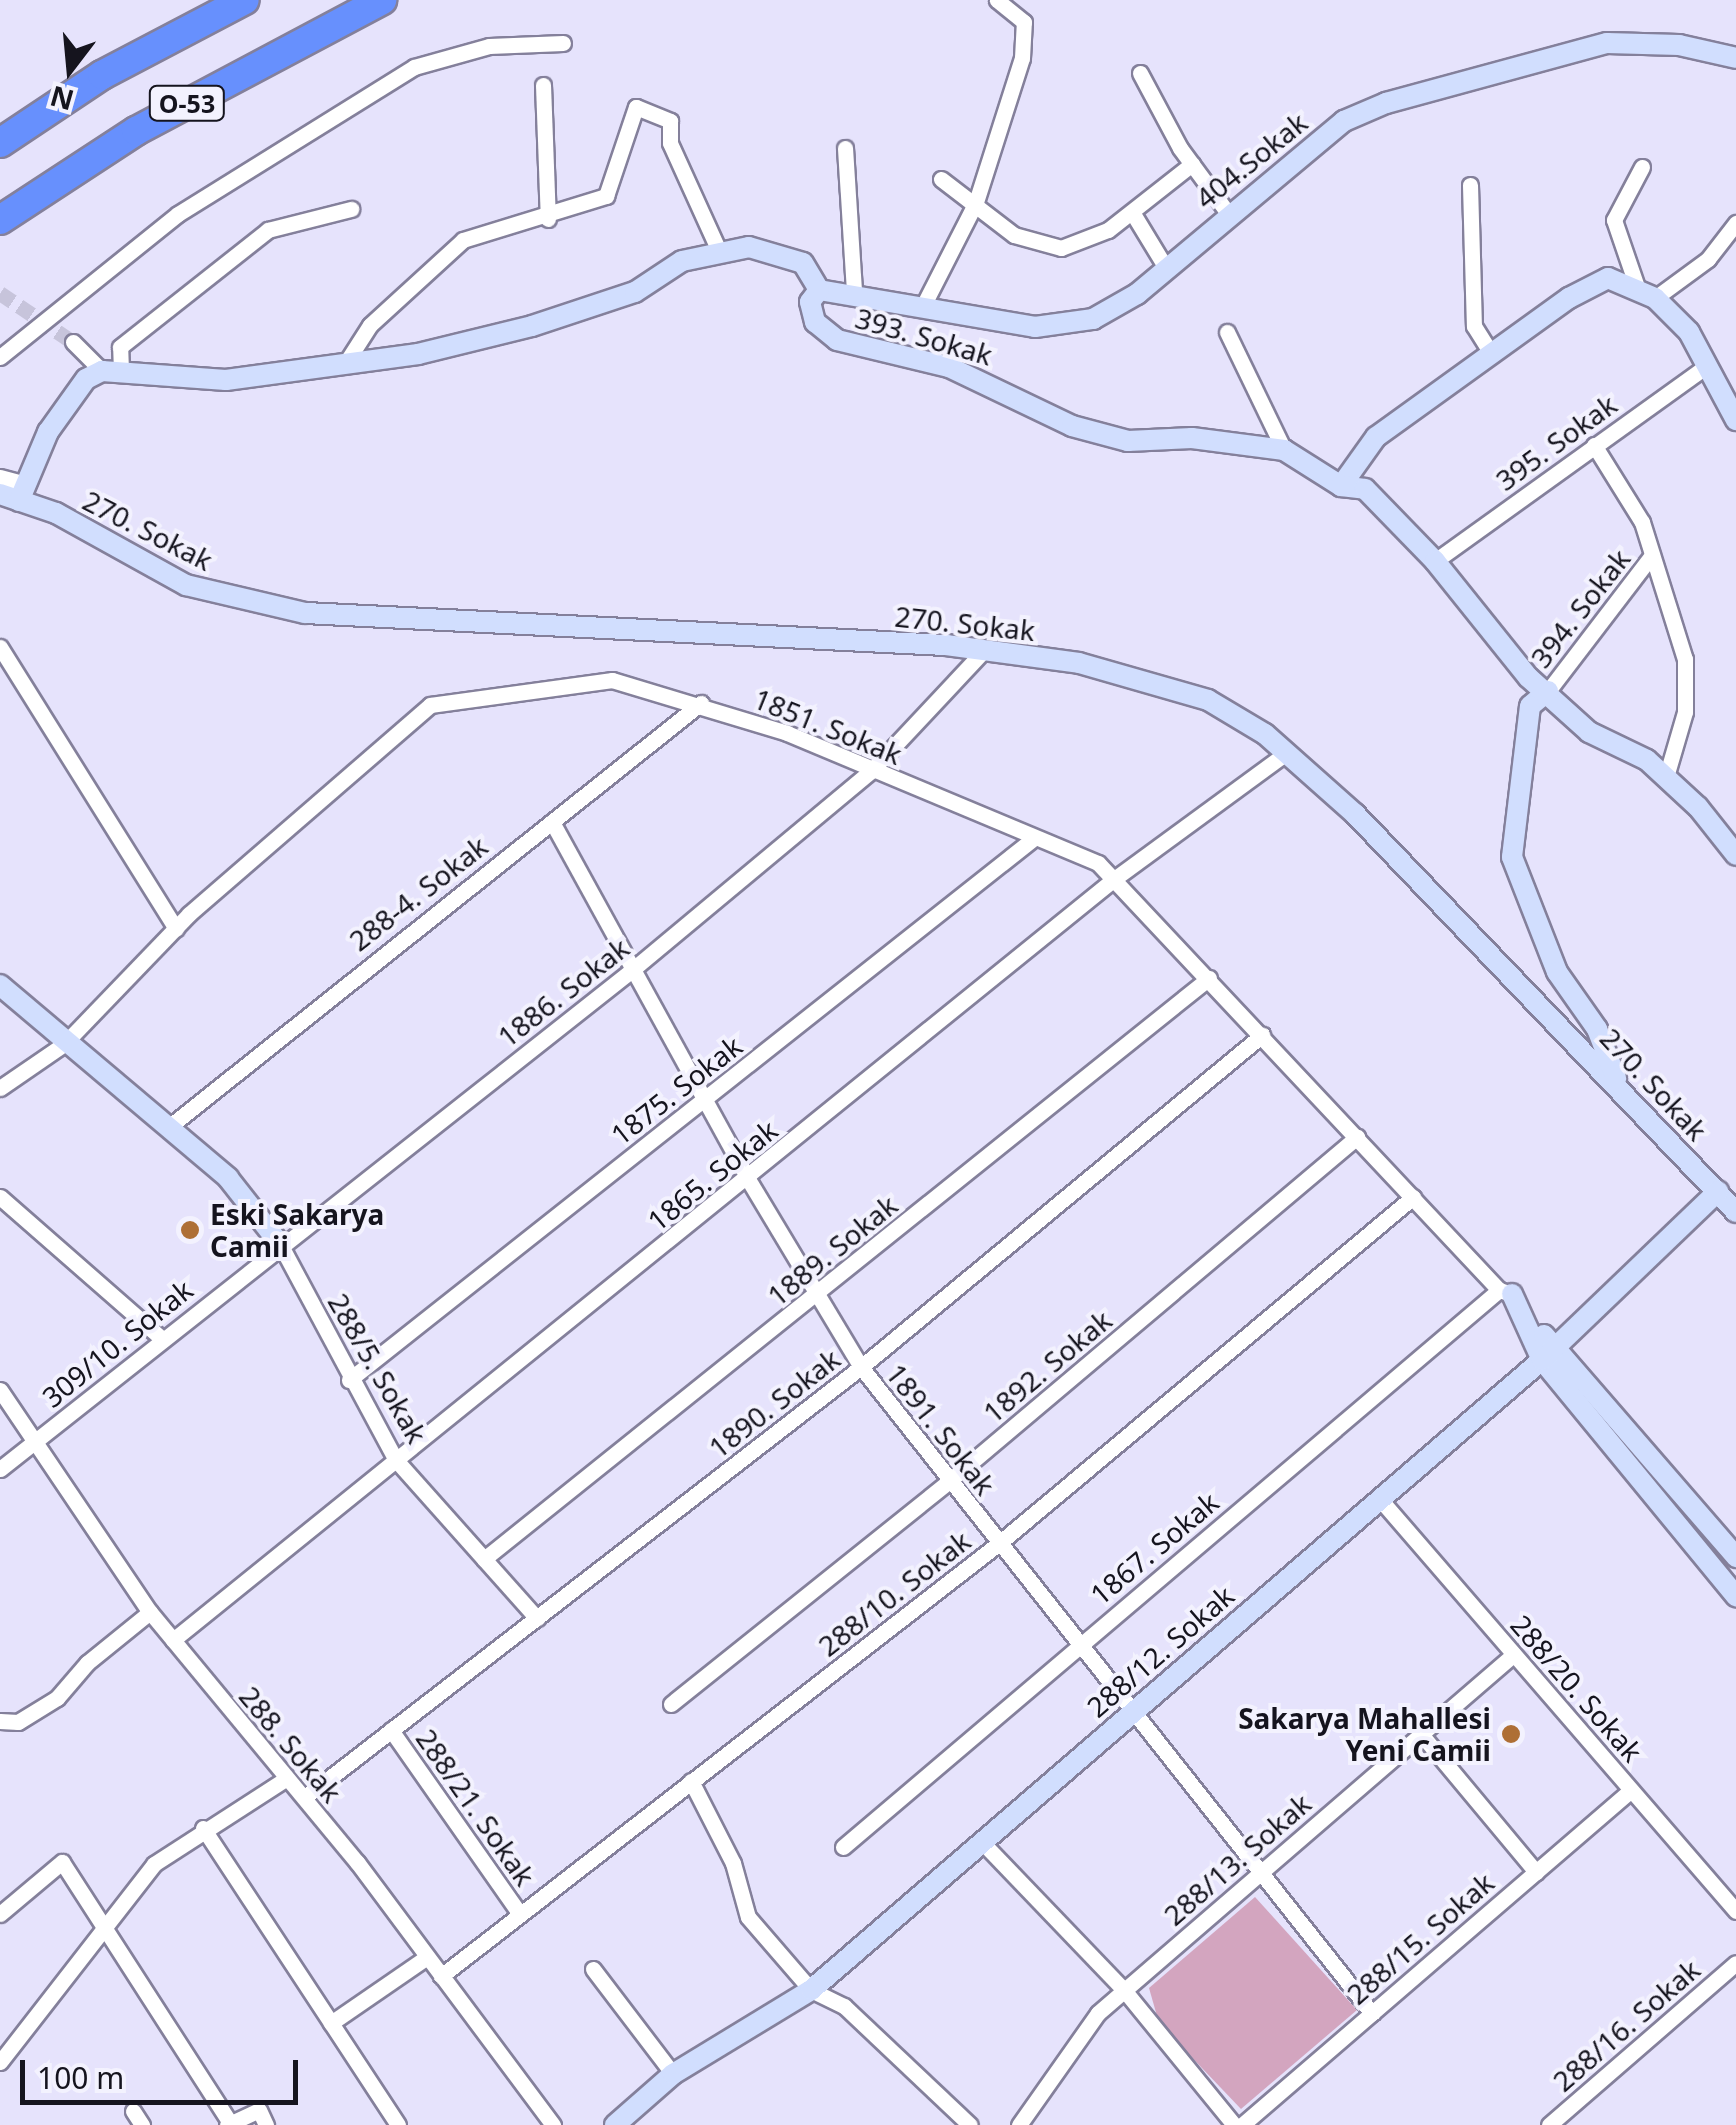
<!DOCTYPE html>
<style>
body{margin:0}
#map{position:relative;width:1736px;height:2125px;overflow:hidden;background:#e6e3fc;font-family:"Noto Sans",sans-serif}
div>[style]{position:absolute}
.green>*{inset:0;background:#d3a5bf}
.street-tunnel>*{height:15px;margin-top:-7.5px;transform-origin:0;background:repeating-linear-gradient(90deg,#c7c4db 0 15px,transparent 0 23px)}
.roads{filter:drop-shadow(2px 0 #84809b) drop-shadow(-2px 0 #84809b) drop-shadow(0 2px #84809b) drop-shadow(0 -2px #84809b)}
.street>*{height:15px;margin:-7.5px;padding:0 7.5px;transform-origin:7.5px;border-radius:7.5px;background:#fff}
.secondary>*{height:20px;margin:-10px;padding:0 10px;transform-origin:10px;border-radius:10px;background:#d1defe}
.highway>*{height:28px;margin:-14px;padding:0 14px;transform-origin:14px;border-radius:14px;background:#6790fd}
.dots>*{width:28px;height:28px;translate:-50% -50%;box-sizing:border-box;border:5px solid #f3f2fe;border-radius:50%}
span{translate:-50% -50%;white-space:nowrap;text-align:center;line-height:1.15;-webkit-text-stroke:8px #f3f2fe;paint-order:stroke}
.shield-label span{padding:2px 8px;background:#f3f2fe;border:2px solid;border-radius:8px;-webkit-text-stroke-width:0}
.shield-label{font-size:25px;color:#15141e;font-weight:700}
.street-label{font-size:28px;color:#15141e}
.poi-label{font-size:28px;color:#15141e;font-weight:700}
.left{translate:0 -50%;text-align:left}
.right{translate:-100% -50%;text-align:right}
.north{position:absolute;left:20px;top:20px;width:100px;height:100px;-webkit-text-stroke:8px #f3f2fe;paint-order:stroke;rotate:196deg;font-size:28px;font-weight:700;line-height:40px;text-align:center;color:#15141e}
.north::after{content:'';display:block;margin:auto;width:35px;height:45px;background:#15141e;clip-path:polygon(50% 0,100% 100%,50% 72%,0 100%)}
.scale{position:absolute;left:20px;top:2060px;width:278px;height:45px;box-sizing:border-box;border:5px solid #15141e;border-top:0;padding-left:12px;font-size:30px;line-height:35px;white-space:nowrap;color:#15141e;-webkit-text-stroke:8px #f3f2fe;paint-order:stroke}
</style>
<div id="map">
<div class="green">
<div style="clip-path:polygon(1255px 1897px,1357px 2010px,1241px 2109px,1159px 2023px,1149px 1988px)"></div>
</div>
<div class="street-tunnel">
<div style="left:0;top:293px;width:88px;rotate:33.9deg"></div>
</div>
<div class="roads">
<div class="street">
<div style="left:1140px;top:73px;width:85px;rotate:61.9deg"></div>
<div style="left:1180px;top:148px;width:81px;rotate:53.6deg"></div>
<div style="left:543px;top:85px;width:134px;rotate:87.9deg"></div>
<div style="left:845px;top:148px;width:144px;rotate:86.4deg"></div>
<div style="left:941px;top:179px;width:92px;rotate:37.5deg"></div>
<div style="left:1014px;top:235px;width:49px;rotate:15.5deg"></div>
<div style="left:1061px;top:248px;width:50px;rotate:-21deg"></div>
<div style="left:1108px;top:230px;width:107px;rotate:-38.2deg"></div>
<div style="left:1470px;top:185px;width:141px;rotate:88.4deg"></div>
<div style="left:1474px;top:326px;width:34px;rotate:58deg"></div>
<div style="left:1132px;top:212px;width:66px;rotate:58.7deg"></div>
<div style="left:1637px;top:287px;width:71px;rotate:-108.9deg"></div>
<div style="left:1614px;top:220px;width:60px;rotate:-62.2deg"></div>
<div style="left:1655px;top:298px;width:66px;rotate:-36.3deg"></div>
<div style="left:1708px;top:259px;width:46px;rotate:-52.1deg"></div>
<div style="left:922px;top:308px;width:119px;rotate:-63deg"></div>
<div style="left:976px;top:202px;width:151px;rotate:-72.3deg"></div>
<div style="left:1022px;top:58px;width:36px;rotate:-87deg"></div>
<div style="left:1024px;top:22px;width:35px;rotate:-141deg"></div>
<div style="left:1227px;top:332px;width:131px;rotate:64.2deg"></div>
<div style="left:73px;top:342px;width:41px;rotate:45deg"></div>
<div style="left:0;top:357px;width:228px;rotate:-38.8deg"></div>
<div style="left:178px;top:214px;width:278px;rotate:-31.9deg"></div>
<div style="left:414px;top:67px;width:78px;rotate:-15.6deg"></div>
<div style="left:489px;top:46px;width:74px;rotate:-2.3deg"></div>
<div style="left:345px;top:364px;width:46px;rotate:-57.3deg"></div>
<div style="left:370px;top:325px;width:126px;rotate:-42.4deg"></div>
<div style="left:463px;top:240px;width:150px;rotate:-17.1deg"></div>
<div style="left:606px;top:196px;width:94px;rotate:-71.4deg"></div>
<div style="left:636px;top:107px;width:37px;rotate:22deg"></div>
<div style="left:670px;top:121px;width:22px;rotate:90deg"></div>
<div style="left:670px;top:143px;width:121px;rotate:65.6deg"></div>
<div style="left:121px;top:371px;width:24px;rotate:-92deg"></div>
<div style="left:120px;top:347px;width:189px;rotate:-38.3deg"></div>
<div style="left:268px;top:230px;width:86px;rotate:-14.2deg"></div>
<div style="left:1594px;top:445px;width:91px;rotate:58.1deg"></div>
<div style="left:1642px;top:522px;width:144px;rotate:72.6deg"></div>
<div style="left:1685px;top:659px;width:53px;rotate:90deg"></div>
<div style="left:1685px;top:712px;width:68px;rotate:106.3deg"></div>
<div style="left:0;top:477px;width:28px;rotate:15deg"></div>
<div style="left:1435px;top:561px;width:336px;rotate:-35.7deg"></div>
<div style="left:0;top:647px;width:332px;rotate:58deg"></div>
<div style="left:1548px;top:691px;width:171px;rotate:-52.6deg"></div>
<div style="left:552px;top:822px;width:407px;rotate:61.2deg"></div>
<div style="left:748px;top:1179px;width:219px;rotate:59deg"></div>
<div style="left:861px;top:1367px;width:824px;rotate:51.66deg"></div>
<div style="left:0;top:1088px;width:78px;rotate:-34.5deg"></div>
<div style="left:64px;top:1044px;width:180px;rotate:-46.1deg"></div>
<div style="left:189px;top:914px;width:319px;rotate:-40.9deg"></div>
<div style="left:430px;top:705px;width:184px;rotate:-7.8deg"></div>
<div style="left:612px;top:680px;width:183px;rotate:16.8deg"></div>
<div style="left:787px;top:733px;width:337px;rotate:22.7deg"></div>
<div style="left:1098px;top:863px;width:586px;rotate:46.8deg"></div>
<div style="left:1499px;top:1290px;width:14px;rotate:17deg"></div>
<div style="left:170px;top:1126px;width:679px;rotate:-38.54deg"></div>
<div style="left:0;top:1197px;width:215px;rotate:41.2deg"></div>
<div style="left:280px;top:1244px;width:245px;rotate:61.8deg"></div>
<div style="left:396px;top:1460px;width:212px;rotate:48.3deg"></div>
<div style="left:349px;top:1380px;width:873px;rotate:-38.35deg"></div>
<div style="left:0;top:1390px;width:268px;rotate:56deg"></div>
<div style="left:150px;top:1612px;width:325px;rotate:50.4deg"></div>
<div style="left:357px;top:1862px;width:328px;rotate:53.3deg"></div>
<div style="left:0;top:1469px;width:805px;rotate:-38.29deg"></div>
<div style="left:632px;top:970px;width:311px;rotate:-39.8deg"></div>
<div style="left:871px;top:771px;width:167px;rotate:-46.9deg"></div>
<div style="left:1379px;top:1498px;width:546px;rotate:49.16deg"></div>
<div style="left:484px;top:1559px;width:929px;rotate:-38.71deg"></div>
<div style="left:173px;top:1640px;width:1210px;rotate:-38.96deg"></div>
<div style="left:1114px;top:879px;width:213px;rotate:-36.2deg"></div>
<div style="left:671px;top:1704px;width:356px;rotate:-38.7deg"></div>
<div style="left:949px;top:1481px;width:534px;rotate:-40.14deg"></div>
<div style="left:0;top:1721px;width:18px;rotate:3deg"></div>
<div style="left:18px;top:1722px;width:46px;rotate:-31.6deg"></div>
<div style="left:57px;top:1698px;width:46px;rotate:-49.4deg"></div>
<div style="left:87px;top:1663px;width:81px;rotate:-39deg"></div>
<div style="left:391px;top:1730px;width:223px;rotate:55deg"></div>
<div style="left:1421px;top:1734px;width:180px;rotate:50.2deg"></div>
<div style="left:691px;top:1781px;width:92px;rotate:62.9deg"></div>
<div style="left:733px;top:1863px;width:56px;rotate:74.5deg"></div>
<div style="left:748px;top:1917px;width:96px;rotate:49.2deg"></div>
<div style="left:811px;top:1990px;width:37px;rotate:26deg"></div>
<div style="left:844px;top:2006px;width:173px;rotate:43.4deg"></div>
<div style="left:305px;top:1797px;width:703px;rotate:-37.72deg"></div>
<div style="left:861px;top:1367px;width:521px;rotate:-39.62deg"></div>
<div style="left:203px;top:1828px;width:355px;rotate:56.7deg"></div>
<div style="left:982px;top:1842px;width:205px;rotate:46.2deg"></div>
<div style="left:1124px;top:1990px;width:174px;rotate:50.8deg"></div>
<div style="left:843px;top:1847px;width:861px;rotate:-40.33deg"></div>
<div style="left:0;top:1914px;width:81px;rotate:-40deg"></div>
<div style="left:62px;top:1862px;width:310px;rotate:57.2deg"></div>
<div style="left:593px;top:1969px;width:132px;rotate:52.7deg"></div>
<div style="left:441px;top:1976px;width:705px;rotate:-37.8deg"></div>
<div style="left:998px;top:1544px;width:541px;rotate:-39.9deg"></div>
<div style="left:331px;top:2023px;width:116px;rotate:-34.5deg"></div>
<div style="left:0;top:2062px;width:251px;rotate:-52.1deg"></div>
<div style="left:154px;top:1864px;width:155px;rotate:-32.9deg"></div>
<div style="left:133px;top:2111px;width:17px;rotate:57deg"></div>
<div style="left:227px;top:2125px;width:35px;rotate:-25deg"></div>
<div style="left:259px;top:2110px;width:17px;rotate:65deg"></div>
<div style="left:1019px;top:2125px;width:137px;rotate:-54.8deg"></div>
<div style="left:1098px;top:2013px;width:549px;rotate:-40.79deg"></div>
<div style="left:1242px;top:2125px;width:513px;rotate:-40.73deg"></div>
<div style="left:1549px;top:2125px;width:247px;rotate:-40.9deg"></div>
</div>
<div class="secondary">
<div style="left:819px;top:290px;width:219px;rotate:9.7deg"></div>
<div style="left:1035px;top:327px;width:59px;rotate:-7.9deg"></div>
<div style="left:1093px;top:319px;width:51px;rotate:-29.6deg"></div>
<div style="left:1137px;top:294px;width:270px;rotate:-39.9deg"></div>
<div style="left:1344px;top:121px;width:46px;rotate:-23.2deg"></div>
<div style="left:1386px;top:103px;width:229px;rotate:-15.2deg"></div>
<div style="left:1607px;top:43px;width:72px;rotate:1.6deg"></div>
<div style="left:1679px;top:45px;width:58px;rotate:12.8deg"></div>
<div style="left:1341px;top:486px;width:60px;rotate:-54.5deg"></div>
<div style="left:1376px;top:437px;width:238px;rotate:-35.8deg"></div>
<div style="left:1569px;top:298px;width:44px;rotate:-27.1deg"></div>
<div style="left:1608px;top:278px;width:51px;rotate:23.1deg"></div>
<div style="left:1655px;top:298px;width:48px;rotate:45deg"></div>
<div style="left:1689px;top:332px;width:100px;rotate:61.9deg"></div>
<div style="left:0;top:494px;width:59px;rotate:18.7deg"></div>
<div style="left:56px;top:513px;width:149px;rotate:29deg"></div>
<div style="left:186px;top:585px;width:122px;rotate:13.2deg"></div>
<div style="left:305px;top:613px;width:642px;rotate:2.86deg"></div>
<div style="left:946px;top:645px;width:134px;rotate:7.7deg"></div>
<div style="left:1079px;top:663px;width:134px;rotate:16deg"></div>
<div style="left:1208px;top:700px;width:66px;rotate:30.8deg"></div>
<div style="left:1265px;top:734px;width:120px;rotate:41.6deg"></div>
<div style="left:1355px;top:814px;width:551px;rotate:46.25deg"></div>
<div style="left:19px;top:501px;width:75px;rotate:-67.2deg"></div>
<div style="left:48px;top:432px;width:65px;rotate:-54.4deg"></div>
<div style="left:86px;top:379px;width:18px;rotate:-27deg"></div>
<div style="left:102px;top:371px;width:124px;rotate:4.2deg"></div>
<div style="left:226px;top:380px;width:194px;rotate:-7.7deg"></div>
<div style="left:418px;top:354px;width:117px;rotate:-13.8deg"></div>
<div style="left:532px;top:326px;width:108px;rotate:-18.3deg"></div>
<div style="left:635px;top:292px;width:56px;rotate:-33.4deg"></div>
<div style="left:682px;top:261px;width:68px;rotate:-11.8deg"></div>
<div style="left:749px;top:247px;width:56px;rotate:16.5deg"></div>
<div style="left:803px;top:263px;width:31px;rotate:59deg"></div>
<div style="left:819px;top:290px;width:15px;rotate:127deg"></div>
<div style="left:810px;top:302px;width:21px;rotate:76deg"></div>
<div style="left:815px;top:322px;width:28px;rotate:39deg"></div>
<div style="left:837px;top:340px;width:115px;rotate:13.6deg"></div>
<div style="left:949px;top:367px;width:136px;rotate:25.6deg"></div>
<div style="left:1072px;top:426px;width:58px;rotate:15deg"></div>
<div style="left:1128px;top:441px;width:64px;rotate:-2.7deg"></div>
<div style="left:1192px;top:438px;width:93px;rotate:7.4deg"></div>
<div style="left:1284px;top:450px;width:67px;rotate:32.3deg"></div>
<div style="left:1341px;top:486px;width:24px;rotate:7deg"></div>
<div style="left:1365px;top:489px;width:100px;rotate:45.8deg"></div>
<div style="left:1435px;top:561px;width:149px;rotate:51.3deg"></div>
<div style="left:1528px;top:677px;width:82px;rotate:42deg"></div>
<div style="left:1589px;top:732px;width:64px;rotate:25.8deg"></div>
<div style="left:1647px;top:760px;width:69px;rotate:42.7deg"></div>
<div style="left:1698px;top:807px;width:61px;rotate:51.6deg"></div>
<div style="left:1548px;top:691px;width:23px;rotate:140deg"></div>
<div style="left:1530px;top:706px;width:152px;rotate:96.8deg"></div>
<div style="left:1512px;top:857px;width:123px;rotate:68.6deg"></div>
<div style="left:1557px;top:972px;width:70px;rotate:54.9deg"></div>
<div style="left:1597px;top:1029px;width:53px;rotate:68.8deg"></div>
<div style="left:0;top:985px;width:299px;rotate:40.2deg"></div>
<div style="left:228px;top:1178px;width:84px;rotate:51.8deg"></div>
<div style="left:1512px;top:1294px;width:72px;rotate:65.6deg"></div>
<div style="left:1542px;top:1360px;width:306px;rotate:50.6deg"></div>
<div style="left:1544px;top:1335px;width:294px;rotate:49.1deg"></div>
<div style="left:615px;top:2125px;width:77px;rotate:-41.3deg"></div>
<div style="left:673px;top:2074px;width:162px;rotate:-31.3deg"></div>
<div style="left:811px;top:1990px;width:965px;rotate:-40.76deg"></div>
<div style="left:1542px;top:1360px;width:244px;rotate:-43.8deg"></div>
</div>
<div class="highway">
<div style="left:0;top:143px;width:123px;rotate:-33.7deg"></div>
<div style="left:102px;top:75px;width:161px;rotate:-27.7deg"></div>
<div style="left:0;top:220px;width:163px;rotate:-33.2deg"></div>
<div style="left:136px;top:131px;width:279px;rotate:-28deg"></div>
</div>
</div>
<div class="dots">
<div style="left:190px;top:1230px;background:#ae6f35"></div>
<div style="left:1511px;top:1734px;background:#ae6f35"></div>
</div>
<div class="shield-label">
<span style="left:187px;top:103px">O-53</span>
</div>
<div class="street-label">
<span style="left:1251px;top:160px;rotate:-39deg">404.Sokak</span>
<span style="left:924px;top:336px;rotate:16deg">393. Sokak</span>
<span style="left:1556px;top:442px;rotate:-36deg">395. Sokak</span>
<span style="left:148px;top:530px;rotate:27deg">270. Sokak</span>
<span style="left:1580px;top:608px;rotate:-52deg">394. Sokak</span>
<span style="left:965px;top:623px;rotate:6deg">270. Sokak</span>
<span style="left:828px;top:726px;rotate:22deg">1851. Sokak</span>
<span style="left:418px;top:893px;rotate:-38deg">288-4. Sokak</span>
<span style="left:563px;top:992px;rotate:-38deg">1886. Sokak</span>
<span style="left:1654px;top:1084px;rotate:47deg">270. Sokak</span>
<span style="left:676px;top:1090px;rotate:-38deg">1875. Sokak</span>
<span style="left:712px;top:1175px;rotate:-39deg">1865. Sokak</span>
<span style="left:832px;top:1250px;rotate:-39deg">1889. Sokak</span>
<span style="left:117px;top:1343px;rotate:-39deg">309/10. Sokak</span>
<span style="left:1047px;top:1366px;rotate:-40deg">1892. Sokak</span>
<span style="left:378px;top:1368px;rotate:60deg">288/5. Sokak</span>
<span style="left:774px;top:1403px;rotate:-38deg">1890. Sokak</span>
<span style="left:941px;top:1429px;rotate:52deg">1891. Sokak</span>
<span style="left:1154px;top:1548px;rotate:-40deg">1867. Sokak</span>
<span style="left:894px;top:1593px;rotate:-38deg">288/10. Sokak</span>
<span style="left:1160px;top:1651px;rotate:-41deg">288/12. Sokak</span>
<span style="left:1577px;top:1688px;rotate:49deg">288/20. Sokak</span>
<span style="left:291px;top:1744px;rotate:50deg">288. Sokak</span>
<span style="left:476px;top:1807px;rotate:55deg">288/21. Sokak</span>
<span style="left:1237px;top:1859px;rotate:-41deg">288/13. Sokak</span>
<span style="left:1420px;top:1938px;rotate:-41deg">288/15. Sokak</span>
<span style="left:1626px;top:2025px;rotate:-41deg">288/16. Sokak</span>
</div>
<div class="poi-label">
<span class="left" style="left:210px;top:1230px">Eski Sakarya<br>Camii</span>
<span class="right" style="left:1491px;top:1734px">Sakarya Mahallesi<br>Yeni Camii</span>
</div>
<div class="north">N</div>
<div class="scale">100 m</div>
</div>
